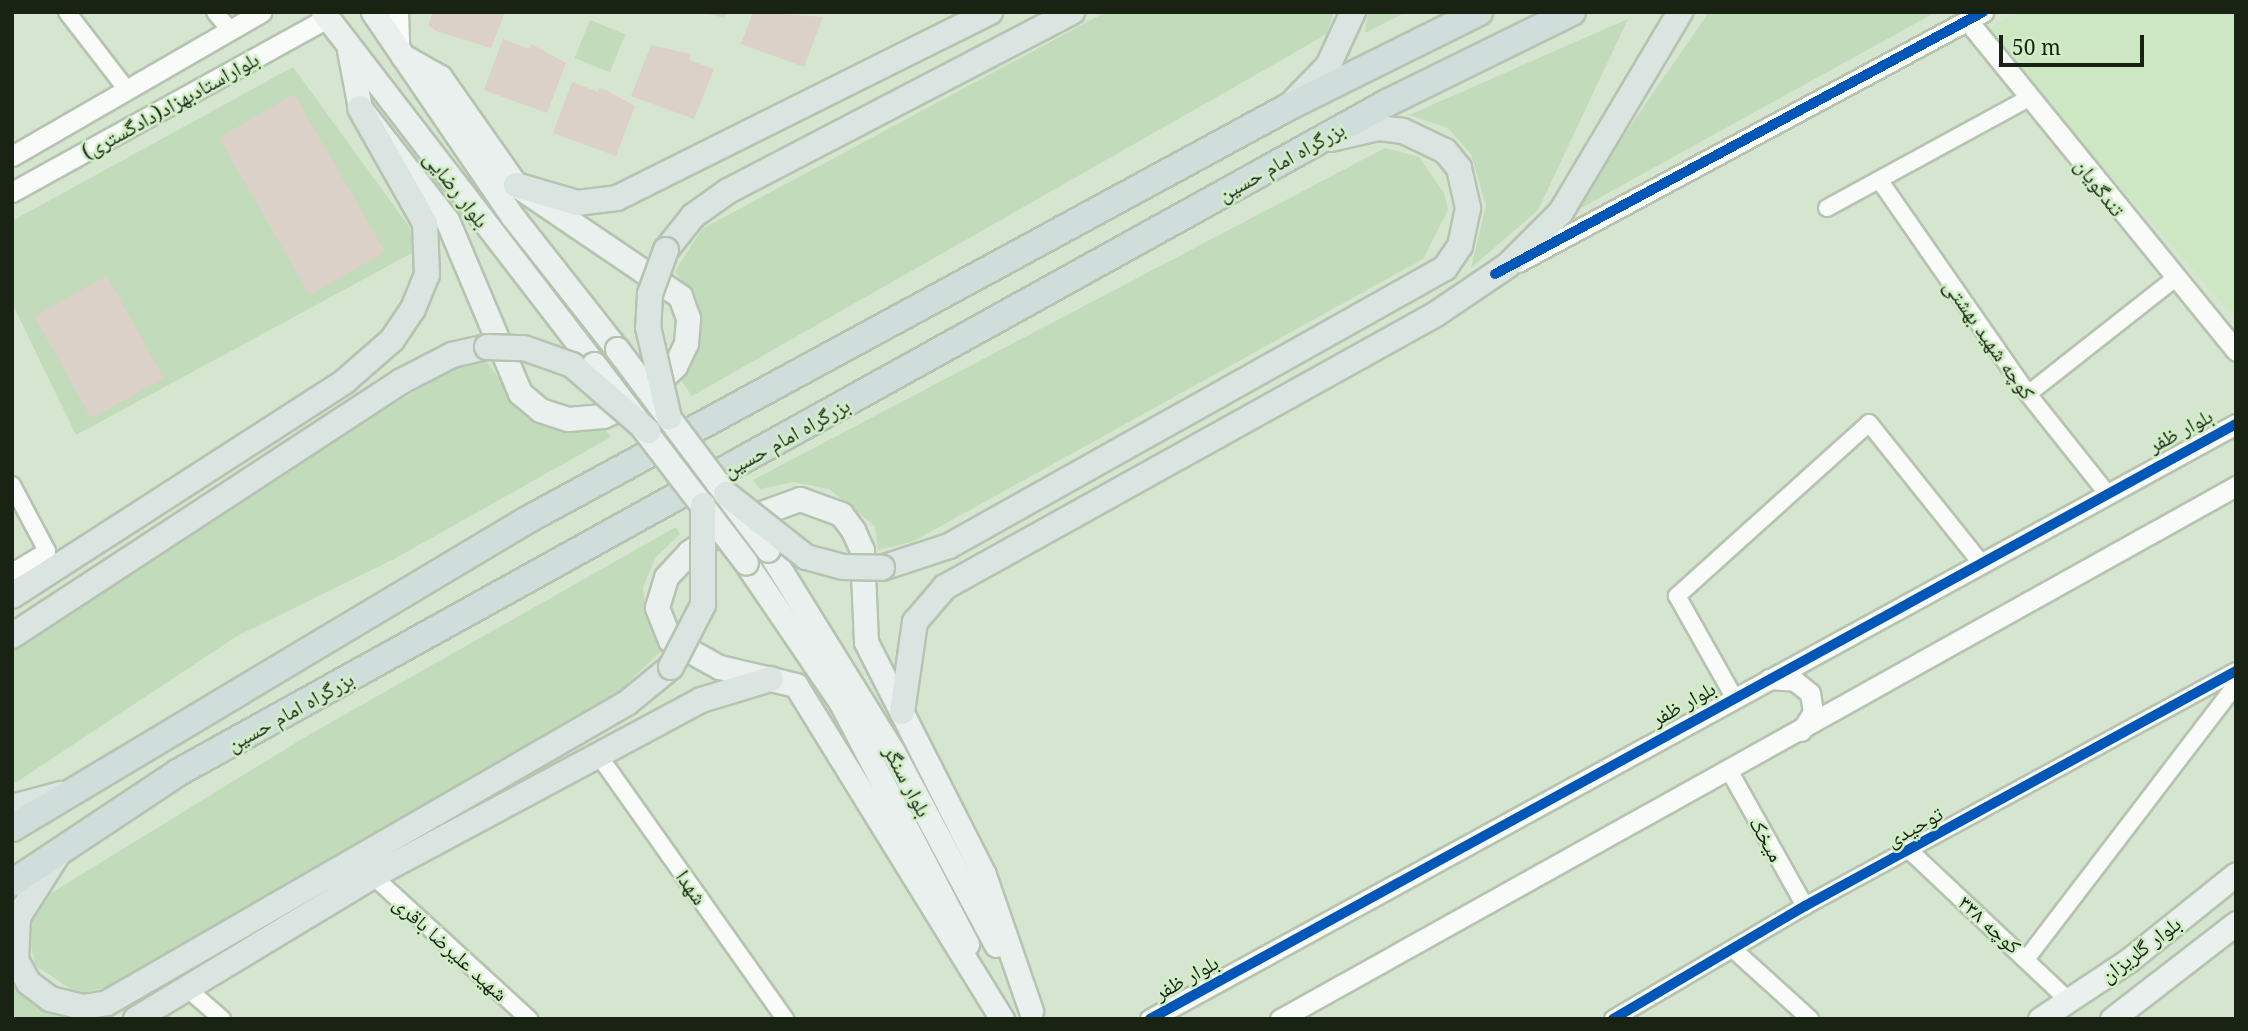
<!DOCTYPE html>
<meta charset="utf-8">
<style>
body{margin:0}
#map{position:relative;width:2248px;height:1031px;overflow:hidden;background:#d5e5cf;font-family:"Noto Serif","Noto Naskh Arabic",serif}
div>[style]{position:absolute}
.built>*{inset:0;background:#cde7c3}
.green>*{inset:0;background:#c2dbba;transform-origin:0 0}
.building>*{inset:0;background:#dbd1c8;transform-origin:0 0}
.roads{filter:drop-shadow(2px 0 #b6c3b1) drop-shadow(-2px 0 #b6c3b1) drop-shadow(0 2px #b6c3b1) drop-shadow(0 -2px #b6c3b1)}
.minor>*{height:16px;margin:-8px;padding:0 8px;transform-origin:8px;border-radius:8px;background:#f9fbf8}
.tertiary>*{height:19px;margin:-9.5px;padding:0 9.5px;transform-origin:9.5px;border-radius:9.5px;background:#f9fbf8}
.secondary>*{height:23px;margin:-11.5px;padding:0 11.5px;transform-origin:11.5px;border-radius:11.5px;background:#e9f0ed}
.primary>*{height:24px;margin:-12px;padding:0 12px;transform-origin:12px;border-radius:12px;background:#dae5e2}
.trunk>*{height:26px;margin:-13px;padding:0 13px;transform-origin:13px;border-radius:13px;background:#d0dedb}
.bridges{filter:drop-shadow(2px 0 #b6c3b1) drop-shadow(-2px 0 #b6c3b1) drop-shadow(0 2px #b6c3b1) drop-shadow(0 -2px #b6c3b1)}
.secondary-bridge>*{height:23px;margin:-11.5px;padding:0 11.5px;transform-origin:11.5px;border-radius:11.5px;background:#e9f0ed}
.primary-bridge>*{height:24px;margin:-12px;padding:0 12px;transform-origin:12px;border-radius:12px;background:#dae5e2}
.cycleway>*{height:10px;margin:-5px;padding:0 5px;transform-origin:5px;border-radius:5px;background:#0057b8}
span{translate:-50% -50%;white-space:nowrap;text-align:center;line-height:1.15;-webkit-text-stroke:5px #d1eec6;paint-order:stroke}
.street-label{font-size:21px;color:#182314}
.frame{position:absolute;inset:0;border:14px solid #182314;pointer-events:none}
.scale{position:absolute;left:1999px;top:35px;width:145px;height:32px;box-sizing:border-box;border:4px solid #182314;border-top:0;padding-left:9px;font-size:21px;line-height:24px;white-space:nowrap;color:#182314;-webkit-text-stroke:5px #d1eec6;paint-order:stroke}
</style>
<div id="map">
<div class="built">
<div style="clip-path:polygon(2019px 12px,2236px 12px,2236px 318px,1983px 31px)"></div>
</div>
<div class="green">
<div style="clip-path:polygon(1106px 12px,1334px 12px,1327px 33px,1306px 46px,692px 396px,681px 380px,699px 345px,701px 325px,696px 302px,675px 271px,702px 229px)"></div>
<div style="clip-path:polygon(1368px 12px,1406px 12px,1365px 33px)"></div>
<div style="clip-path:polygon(1709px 12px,1936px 12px,1579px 209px,1584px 193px)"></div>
<div style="clip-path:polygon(1628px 19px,1538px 210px,1471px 268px,1486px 206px,1471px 154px,1448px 128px,1409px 115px)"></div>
<div style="left:590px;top:20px;width:38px;height:41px;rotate:22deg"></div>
<div style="clip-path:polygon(293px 67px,410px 228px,412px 253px,76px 435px,12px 303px,12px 221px)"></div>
<div style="clip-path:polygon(1385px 148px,1419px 157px,1444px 193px,1448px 210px,1423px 259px,912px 542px,878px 550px,875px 526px,829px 489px,794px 482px,760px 489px,753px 480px)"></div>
<div style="clip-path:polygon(486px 361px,518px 404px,551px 426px,603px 426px,611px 437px,394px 559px,237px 636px,12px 785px,12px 649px,365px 421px,456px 367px)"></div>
<div style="clip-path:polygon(676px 527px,680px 534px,656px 557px,643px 587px,646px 617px,662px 650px,618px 692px,112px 986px,78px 994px,35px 965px,28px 929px,43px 898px,307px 736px)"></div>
<div style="clip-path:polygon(12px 977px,31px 1003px,74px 1019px,12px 1019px)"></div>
</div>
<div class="building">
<div style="clip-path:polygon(433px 12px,505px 12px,491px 48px,436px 31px,428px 25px)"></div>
<div style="clip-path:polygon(701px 12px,726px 12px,724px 18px)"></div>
<div style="clip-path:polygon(753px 12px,823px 17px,804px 67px,741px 44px)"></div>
<div style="clip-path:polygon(503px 39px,529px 49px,531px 44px,566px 63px,547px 113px,484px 90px)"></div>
<div style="clip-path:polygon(651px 45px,691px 54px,689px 60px,714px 69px,694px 119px,631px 96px)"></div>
<div style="clip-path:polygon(572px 82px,598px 92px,600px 87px,635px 106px,616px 156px,553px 133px)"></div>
<div style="left:294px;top:94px;width:182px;height:87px;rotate:60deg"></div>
<div style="left:107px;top:276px;width:117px;height:83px;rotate:61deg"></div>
</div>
<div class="roads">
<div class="minor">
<div style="left:67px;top:12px;width:98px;rotate:52.4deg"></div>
<div style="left:215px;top:12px;width:23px;rotate:50deg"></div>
<div style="left:1880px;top:181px;width:259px;rotate:55.2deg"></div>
<div style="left:2028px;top:394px;width:125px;rotate:51.5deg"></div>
<div style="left:1827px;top:208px;width:230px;rotate:-28.6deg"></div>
<div style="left:2028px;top:394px;width:184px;rotate:-38.2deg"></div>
<div style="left:12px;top:485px;width:75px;rotate:62.1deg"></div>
<div style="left:47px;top:551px;width:41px;rotate:149deg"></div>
<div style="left:1734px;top:697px;width:116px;rotate:-119.4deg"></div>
<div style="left:1677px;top:596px;width:258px;rotate:-42deg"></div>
<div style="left:1869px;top:423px;width:179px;rotate:51.3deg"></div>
<div style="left:599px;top:756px;width:322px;rotate:54.7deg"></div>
<div style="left:1730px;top:772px;width:154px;rotate:60.8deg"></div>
<div style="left:1910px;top:851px;width:217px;rotate:43.3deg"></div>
<div style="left:373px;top:876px;width:212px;rotate:42.5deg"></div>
<div style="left:1734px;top:950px;width:103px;rotate:42.2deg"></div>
<div style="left:2027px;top:958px;width:344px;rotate:-52.6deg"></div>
<div style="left:189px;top:990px;width:44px;rotate:41.3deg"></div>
<div style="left:1613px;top:1019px;width:223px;rotate:-30.5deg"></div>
<div style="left:1805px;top:906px;width:491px;rotate:-28.6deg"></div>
</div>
<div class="tertiary">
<div style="left:398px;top:12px;width:37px;rotate:88deg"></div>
<div style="left:1968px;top:21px;width:425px;rotate:50.9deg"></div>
<div style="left:12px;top:156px;width:288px;rotate:-30deg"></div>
<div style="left:12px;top:192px;width:360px;rotate:-28.9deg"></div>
<div style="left:1518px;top:262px;width:528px;rotate:-28.26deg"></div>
<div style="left:1769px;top:679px;width:26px;rotate:4deg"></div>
<div style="left:1795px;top:681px;width:19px;rotate:39deg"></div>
<div style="left:1810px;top:693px;width:19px;rotate:81deg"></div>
<div style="left:1813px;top:712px;width:22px;rotate:122deg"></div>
<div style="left:1150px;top:1019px;width:1238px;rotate:-28.72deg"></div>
<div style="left:1280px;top:1019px;width:1095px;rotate:-29.14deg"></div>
</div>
<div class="secondary">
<div style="left:323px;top:12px;width:444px;rotate:52.4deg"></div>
<div style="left:373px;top:12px;width:248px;rotate:55.7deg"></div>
<div style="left:513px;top:217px;width:168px;rotate:51.8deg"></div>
<div style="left:349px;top:50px;width:59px;rotate:79.3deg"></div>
<div style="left:360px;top:108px;width:142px;rotate:52.2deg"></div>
<div style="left:447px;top:220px;width:188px;rotate:67.1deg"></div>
<div style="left:520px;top:393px;width:26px;rotate:40deg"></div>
<div style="left:540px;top:410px;width:29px;rotate:18deg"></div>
<div style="left:568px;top:419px;width:35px;rotate:-5deg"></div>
<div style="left:603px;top:416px;width:42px;rotate:-25.3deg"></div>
<div style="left:641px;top:398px;width:47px;rotate:-43.3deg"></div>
<div style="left:675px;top:366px;width:25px;rotate:-64deg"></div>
<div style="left:686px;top:343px;width:25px;rotate:-85deg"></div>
<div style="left:688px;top:318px;width:23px;rotate:-110deg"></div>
<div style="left:680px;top:296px;width:198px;rotate:-145.9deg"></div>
<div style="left:516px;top:185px;width:132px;rotate:-125.1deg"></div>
<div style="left:440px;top:77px;width:43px;rotate:-150.4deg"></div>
<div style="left:768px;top:550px;width:235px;rotate:58.2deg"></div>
<div style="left:892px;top:750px;width:221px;rotate:61.9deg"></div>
<div style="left:746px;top:563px;width:169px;rotate:55.8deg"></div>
<div style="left:841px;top:703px;width:272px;rotate:62.4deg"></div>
<div style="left:1002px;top:1019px;width:392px;rotate:-121.7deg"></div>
<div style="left:796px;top:685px;width:79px;rotate:-166.8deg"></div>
<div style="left:719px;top:667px;width:56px;rotate:-151.1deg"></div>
<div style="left:670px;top:640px;width:35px;rotate:-112deg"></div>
<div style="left:657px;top:607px;width:31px;rotate:-73deg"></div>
<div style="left:666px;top:577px;width:34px;rotate:-47deg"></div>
<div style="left:689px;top:552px;width:54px;rotate:-32.8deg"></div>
<div style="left:734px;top:523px;width:70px;rotate:-20deg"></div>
<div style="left:800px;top:499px;width:44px;rotate:20.1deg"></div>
<div style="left:841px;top:514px;width:20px;rotate:53deg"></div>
<div style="left:853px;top:530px;width:22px;rotate:66deg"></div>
<div style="left:862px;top:550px;width:92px;rotate:87.5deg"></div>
<div style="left:866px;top:642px;width:261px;rotate:63.1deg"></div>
<div style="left:984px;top:875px;width:144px;rotate:70.9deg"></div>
<div style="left:2040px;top:1019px;width:107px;rotate:-33.5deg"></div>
<div style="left:2129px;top:960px;width:137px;rotate:-38.8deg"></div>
<div style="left:2112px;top:1019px;width:157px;rotate:-37.7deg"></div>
</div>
<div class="primary">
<div style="left:1292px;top:103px;width:52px;rotate:-45.8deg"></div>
<div style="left:1328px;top:66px;width:60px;rotate:-65.2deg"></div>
<div style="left:516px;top:185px;width:64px;rotate:16.4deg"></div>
<div style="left:577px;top:203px;width:40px;rotate:-7.1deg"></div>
<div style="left:617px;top:198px;width:417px;rotate:-26.5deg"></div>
<div style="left:666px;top:250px;width:43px;rotate:-51.5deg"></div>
<div style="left:693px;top:216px;width:43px;rotate:-35.5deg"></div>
<div style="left:728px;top:191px;width:388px;rotate:-27.5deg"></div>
<div style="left:882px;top:568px;width:71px;rotate:-18.2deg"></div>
<div style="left:949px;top:546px;width:569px;rotate:-29.27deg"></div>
<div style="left:1445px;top:268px;width:27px;rotate:-56deg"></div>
<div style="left:1460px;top:246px;width:39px;rotate:-78deg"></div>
<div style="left:1468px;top:208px;width:41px;rotate:-102.7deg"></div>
<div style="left:1459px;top:168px;width:22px;rotate:-129deg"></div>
<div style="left:1445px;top:151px;width:47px;rotate:-154.5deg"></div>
<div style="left:1403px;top:131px;width:25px;rotate:-173deg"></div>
<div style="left:1378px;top:128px;width:49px;rotate:167.1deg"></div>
<div style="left:12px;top:596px;width:396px;rotate:-32.8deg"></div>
<div style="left:345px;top:381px;width:62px;rotate:-41.1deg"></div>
<div style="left:392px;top:340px;width:37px;rotate:-56deg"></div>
<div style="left:413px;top:309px;width:37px;rotate:-68deg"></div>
<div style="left:427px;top:275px;width:52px;rotate:-92.2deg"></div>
<div style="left:425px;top:223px;width:132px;rotate:-119.5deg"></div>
<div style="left:12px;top:636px;width:464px;rotate:-33.2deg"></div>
<div style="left:400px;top:382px;width:59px;rotate:-27.4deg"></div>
<div style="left:452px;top:355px;width:36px;rotate:-13deg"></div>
<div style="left:902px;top:712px;width:91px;rotate:-81.8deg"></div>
<div style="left:915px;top:622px;width:46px;rotate:-49.4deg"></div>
<div style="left:945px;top:587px;width:562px;rotate:-29.07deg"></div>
<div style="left:1436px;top:314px;width:86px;rotate:-34.1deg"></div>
<div style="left:1507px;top:266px;width:76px;rotate:-45deg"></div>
<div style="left:1561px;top:212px;width:233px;rotate:-59.2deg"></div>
<div style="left:12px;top:807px;width:51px;rotate:-14.9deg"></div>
<div style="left:58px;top:854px;width:75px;rotate:122.4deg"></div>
<div style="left:18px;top:917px;width:43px;rotate:92.7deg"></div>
<div style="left:16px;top:960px;width:26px;rotate:61deg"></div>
<div style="left:29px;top:983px;width:26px;rotate:37deg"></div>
<div style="left:50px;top:999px;width:34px;rotate:14deg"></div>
<div style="left:83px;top:1007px;width:24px;rotate:-9deg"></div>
<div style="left:107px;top:1003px;width:600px;rotate:-29.98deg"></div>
<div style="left:627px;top:703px;width:57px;rotate:-39.3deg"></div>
<div style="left:136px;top:1019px;width:277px;rotate:-31.1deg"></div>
<div style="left:373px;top:876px;width:372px;rotate:-28.2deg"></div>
<div style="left:701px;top:700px;width:73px;rotate:-16.7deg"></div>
</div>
<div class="trunk">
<div style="left:12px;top:828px;width:600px;rotate:-30.88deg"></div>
<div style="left:527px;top:520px;width:868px;rotate:-28.48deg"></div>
<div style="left:1290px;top:106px;width:211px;rotate:-26.4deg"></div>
<div style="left:12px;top:883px;width:201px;rotate:-33.6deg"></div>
<div style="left:179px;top:772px;width:1381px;rotate:-28.98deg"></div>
<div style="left:1387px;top:103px;width:206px;rotate:-26.2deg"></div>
</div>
</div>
<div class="bridges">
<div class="secondary-bridge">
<div style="left:617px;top:349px;width:251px;rotate:53.1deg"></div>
<div style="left:594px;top:364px;width:250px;rotate:52.6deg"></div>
</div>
<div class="primary-bridge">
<div style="left:666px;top:250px;width:47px;rotate:110deg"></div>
<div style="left:650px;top:294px;width:33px;rotate:93deg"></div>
<div style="left:648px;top:327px;width:93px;rotate:77deg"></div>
<div style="left:487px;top:347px;width:37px;rotate:2deg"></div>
<div style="left:524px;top:348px;width:51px;rotate:19.5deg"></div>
<div style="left:572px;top:365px;width:101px;rotate:41deg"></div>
<div style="left:726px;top:494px;width:102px;rotate:38.2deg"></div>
<div style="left:806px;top:557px;width:38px;rotate:15deg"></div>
<div style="left:843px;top:567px;width:39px;rotate:1deg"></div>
<div style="left:671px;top:667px;width:70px;rotate:-62.7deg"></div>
<div style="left:703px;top:605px;width:100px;rotate:-90deg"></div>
</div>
</div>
<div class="cycleway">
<div style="left:1495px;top:274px;width:554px;rotate:-28.23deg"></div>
<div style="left:1150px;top:1019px;width:1238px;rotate:-28.72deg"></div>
<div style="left:1613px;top:1019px;width:223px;rotate:-30.5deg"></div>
<div style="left:1805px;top:906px;width:491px;rotate:-28.6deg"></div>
</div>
<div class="street-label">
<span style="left:170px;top:105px;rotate:-29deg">بلواراستادبهزاد(دادگستری)</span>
<span style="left:1281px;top:161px;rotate:-29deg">بزرگراه امام حسین</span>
<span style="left:2100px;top:187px;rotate:52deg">تندگویان</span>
<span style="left:457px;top:189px;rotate:52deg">بلوار رضایی</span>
<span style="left:1990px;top:339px;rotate:55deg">کوچه شهید بهشتی</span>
<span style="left:2180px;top:430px;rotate:-28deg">بلوار ظفر</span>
<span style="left:786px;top:437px;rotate:-29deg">بزرگراه امام حسین</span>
<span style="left:1683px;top:703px;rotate:-29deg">بلوار ظفر</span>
<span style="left:290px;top:711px;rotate:-29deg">بزرگراه امام حسین</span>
<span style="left:908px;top:781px;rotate:62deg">بلوار سنگر</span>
<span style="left:1914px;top:826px;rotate:-29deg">توحیدی</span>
<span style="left:1767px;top:839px;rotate:61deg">میخک</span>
<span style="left:692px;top:887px;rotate:55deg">شهدا</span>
<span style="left:1990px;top:924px;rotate:42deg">کوچه ۳۳۸</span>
<span style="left:451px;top:948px;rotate:42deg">شهید علیرضا باقری</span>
<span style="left:2140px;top:949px;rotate:-37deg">بلوار گلریزان</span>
<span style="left:1186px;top:977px;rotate:-29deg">بلوار ظفر</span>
</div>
<div class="frame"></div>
<div class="scale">50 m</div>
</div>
